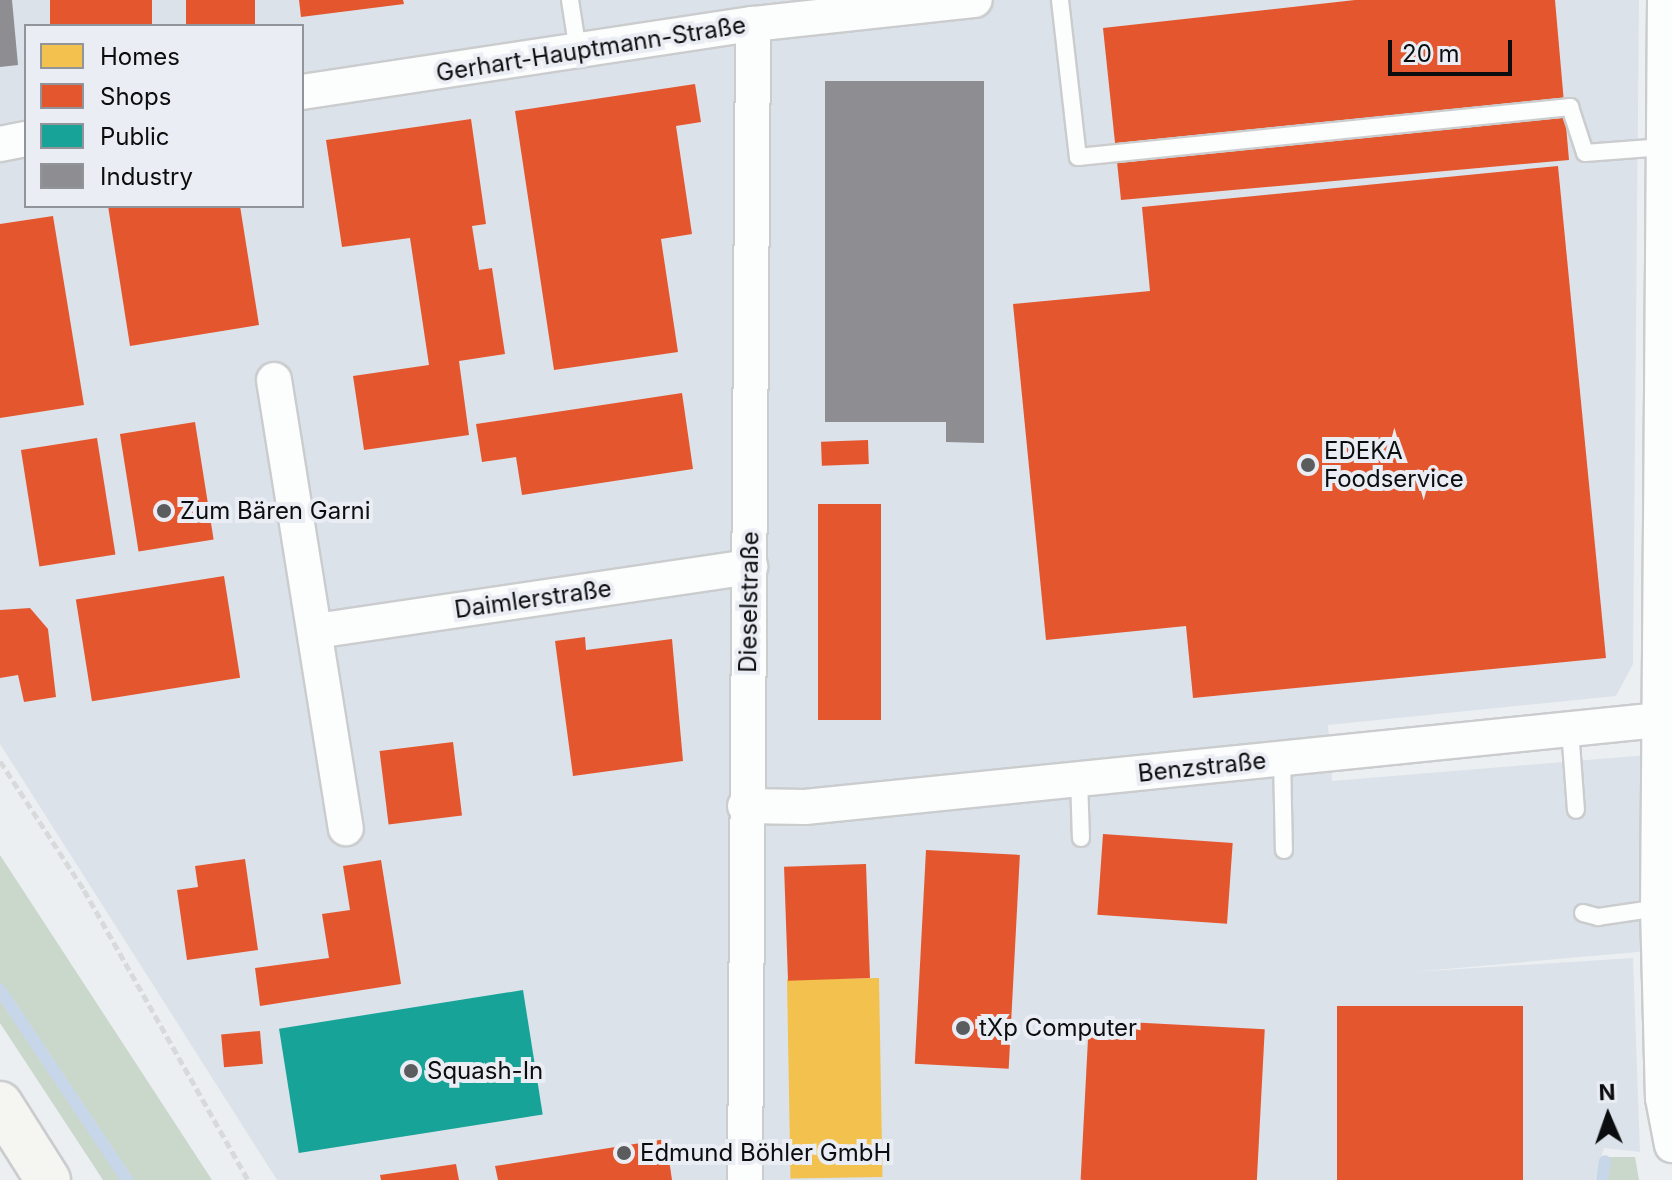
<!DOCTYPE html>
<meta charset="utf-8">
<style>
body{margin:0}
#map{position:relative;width:1672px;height:1180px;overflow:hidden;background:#eceff2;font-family:Inter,sans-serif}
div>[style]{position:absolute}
.built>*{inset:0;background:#dce2ea}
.green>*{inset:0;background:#cad7cb}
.homes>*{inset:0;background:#f2c14e;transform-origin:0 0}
.shops>*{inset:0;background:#e4572e;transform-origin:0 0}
.public>*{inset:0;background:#17a398;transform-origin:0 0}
.industry>*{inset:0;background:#8d8d92}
.stream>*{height:12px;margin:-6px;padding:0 6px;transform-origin:6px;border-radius:6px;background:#c8d6ea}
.path>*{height:5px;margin-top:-2.5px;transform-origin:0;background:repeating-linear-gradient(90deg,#d8d9da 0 8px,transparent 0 12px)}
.roads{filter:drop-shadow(2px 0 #caccce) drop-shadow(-2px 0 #caccce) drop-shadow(0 2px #caccce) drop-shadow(0 -2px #caccce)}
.service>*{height:16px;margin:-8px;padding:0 8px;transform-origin:8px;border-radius:8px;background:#fcfdfd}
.minor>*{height:34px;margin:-17px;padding:0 17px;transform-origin:17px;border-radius:17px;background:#fcfdfd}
.secondary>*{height:44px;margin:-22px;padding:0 22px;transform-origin:22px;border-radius:22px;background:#f5f5f2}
.dots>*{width:22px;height:22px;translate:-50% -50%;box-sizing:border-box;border:4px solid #eaeef4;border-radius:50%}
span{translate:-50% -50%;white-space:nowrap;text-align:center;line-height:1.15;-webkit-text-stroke:8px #eaeef4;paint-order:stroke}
.street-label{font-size:24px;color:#0b0d0e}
.poi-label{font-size:24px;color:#0b0d0e}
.left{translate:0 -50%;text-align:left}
.legend{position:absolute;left:24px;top:24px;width:280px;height:184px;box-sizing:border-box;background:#eaeef4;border:2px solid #919498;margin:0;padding:10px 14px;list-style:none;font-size:24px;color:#0b0d0e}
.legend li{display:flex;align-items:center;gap:16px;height:40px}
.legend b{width:40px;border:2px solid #919498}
.north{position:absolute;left:1568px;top:1076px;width:80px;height:80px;-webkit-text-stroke:6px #eaeef4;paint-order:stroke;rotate:358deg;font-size:22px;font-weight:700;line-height:32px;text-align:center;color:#0b0d0e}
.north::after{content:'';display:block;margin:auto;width:28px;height:36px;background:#0b0d0e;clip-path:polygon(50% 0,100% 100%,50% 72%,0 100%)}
.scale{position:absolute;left:1388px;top:40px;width:124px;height:36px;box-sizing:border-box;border:4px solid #0b0d0e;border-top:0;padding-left:10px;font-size:24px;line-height:28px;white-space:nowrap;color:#0b0d0e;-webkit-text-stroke:6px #eaeef4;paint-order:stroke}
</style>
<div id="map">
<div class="built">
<div style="clip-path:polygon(evenodd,0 0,1639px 0,1633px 664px,1616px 696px,1328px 725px,1332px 781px,1672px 753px,1672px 949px,1412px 972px,1633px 958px,1640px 1152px,1604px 1148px,1595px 1180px,277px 1180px,0 744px,0 0,26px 26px,302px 26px,302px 206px,26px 206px,26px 26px)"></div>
</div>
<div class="green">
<div style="clip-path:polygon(0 855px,212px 1180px,103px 1180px,0 1023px)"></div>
<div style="clip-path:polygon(1601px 1157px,1635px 1157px,1639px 1180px,1599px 1180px)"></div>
</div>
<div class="homes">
<div style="left:879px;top:978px;width:199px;height:92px;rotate:89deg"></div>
</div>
<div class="shops">
<div style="left:50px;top:0;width:102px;height:26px"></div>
<div style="left:186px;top:0;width:69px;height:26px"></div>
<div style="clip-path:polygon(299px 0,403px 0,404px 4px,301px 17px)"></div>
<div style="clip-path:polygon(1355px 0,1555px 0,1569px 160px,1121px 200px,1103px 28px)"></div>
<div style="clip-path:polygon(695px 84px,701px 122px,676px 126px,692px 234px,661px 239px,678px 352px,554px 370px,515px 111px)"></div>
<div style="clip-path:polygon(471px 119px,486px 224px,472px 226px,479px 270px,492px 268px,505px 354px,459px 361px,469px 435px,364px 450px,353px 376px,429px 365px,410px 238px,342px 247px,326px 140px)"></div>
<div style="clip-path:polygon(1558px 166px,1606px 658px,1193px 698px,1186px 626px,1046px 640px,1013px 304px,1150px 291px,1142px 207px)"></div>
<div style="clip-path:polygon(108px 206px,240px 206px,259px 325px,130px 346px)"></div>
<div style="clip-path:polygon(53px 216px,84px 405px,0 418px,0 224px)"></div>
<div style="clip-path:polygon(682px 393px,693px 469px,522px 495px,516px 457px,482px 462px,476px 424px)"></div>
<div style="left:195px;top:422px;width:119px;height:76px;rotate:81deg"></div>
<div style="left:97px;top:438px;width:118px;height:77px;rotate:81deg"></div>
<div style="left:868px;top:440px;width:24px;height:47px;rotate:88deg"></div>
<div style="left:818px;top:504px;width:63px;height:216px"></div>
<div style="left:224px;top:576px;width:103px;height:150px;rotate:81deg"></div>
<div style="clip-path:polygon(30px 608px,48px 629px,56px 697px,24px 702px,18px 675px,0 678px,0 610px)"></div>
<div style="clip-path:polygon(585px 637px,586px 650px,672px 639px,683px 761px,573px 776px,555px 641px)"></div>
<div style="left:453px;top:742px;width:74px;height:74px;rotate:83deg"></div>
<div style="left:1103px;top:834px;width:130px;height:81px;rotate:4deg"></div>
<div style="left:926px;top:850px;width:94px;height:214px;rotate:3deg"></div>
<div style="clip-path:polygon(245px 859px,258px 950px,187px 960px,177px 890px,198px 887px,195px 866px)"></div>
<div style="clip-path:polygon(381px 860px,401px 984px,260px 1006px,255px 968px,329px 958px,322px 914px,350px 910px,343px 866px)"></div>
<div style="left:866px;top:864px;width:114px;height:82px;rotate:88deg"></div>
<div style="left:1523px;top:1006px;width:174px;height:186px;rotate:90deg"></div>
<div style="left:1089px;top:1020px;width:176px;height:160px;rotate:3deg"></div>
<div style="left:260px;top:1031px;width:33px;height:39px;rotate:85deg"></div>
<div style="clip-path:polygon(666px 1139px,672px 1180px,498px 1180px,495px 1166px)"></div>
<div style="clip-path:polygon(456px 1164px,459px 1180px,381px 1180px,380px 1175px)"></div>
</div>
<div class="public">
<div style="left:523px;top:990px;width:126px;height:247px;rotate:81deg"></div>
</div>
<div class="industry">
<div style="clip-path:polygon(0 0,12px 0,18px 65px,0 67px)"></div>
<div style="clip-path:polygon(825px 81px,984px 81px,984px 443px,946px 442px,946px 422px,825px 422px)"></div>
</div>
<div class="stream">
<div style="left:0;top:990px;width:229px;rotate:56.2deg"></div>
<div style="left:1602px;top:1180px;width:19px;rotate:-81deg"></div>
</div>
<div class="path">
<div style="left:0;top:761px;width:154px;rotate:56.9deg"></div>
<div style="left:84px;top:890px;width:333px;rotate:60.5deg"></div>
</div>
<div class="roads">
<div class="service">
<div style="left:570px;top:0;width:52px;rotate:81.1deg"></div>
<div style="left:1060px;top:0;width:158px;rotate:83.5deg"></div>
<div style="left:1078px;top:157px;width:495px;rotate:-5.8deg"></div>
<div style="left:1570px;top:107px;width:48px;rotate:71.9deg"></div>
<div style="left:1585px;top:153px;width:79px;rotate:-4.3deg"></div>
<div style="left:1570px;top:729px;width:81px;rotate:85.8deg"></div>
<div style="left:1282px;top:758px;width:92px;rotate:88.8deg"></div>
<div style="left:1079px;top:779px;width:59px;rotate:88.1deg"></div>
<div style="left:1583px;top:913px;width:16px;rotate:15deg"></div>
<div style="left:1598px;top:917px;width:61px;rotate:-8.5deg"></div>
</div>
<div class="minor">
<div style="left:1665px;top:0;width:908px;rotate:90.44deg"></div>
<div style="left:1658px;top:908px;width:190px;rotate:88.5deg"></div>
<div style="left:1663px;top:1098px;width:48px;rotate:79.2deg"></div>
<div style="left:302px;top:92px;width:456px;rotate:-8.6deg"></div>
<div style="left:753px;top:24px;width:223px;rotate:-6.2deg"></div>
<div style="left:0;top:144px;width:26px;rotate:-11deg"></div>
<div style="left:274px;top:380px;width:454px;rotate:80.9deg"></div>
<div style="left:316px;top:631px;width:439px;rotate:-8.4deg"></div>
<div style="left:745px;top:806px;width:60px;rotate:1deg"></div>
<div style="left:805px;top:807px;width:857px;rotate:-5.82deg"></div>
<div style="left:745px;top:1180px;width:1156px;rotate:-89.6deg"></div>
</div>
<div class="secondary">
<div style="left:0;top:1104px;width:90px;rotate:57.7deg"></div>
</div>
</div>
<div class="dots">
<div style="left:1308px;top:465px;background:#5a5c5e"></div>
<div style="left:164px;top:511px;background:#5a5c5e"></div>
<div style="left:963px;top:1028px;background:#5a5c5e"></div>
<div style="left:411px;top:1071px;background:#5a5c5e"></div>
<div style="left:624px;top:1153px;background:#5a5c5e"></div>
</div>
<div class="street-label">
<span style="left:591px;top:49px;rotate:-9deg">Gerhart-Hauptmann-Straße</span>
<span style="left:533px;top:599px;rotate:-8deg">Daimlerstraße</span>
<span style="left:749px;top:602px;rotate:-89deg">Dieselstraße</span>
<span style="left:1202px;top:767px;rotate:-6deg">Benzstraße</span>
</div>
<div class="poi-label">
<span class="left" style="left:1324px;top:465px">EDEKA<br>Foodservice</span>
<span class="left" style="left:180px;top:511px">Zum Bären Garni</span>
<span class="left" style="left:979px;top:1028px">tXp Computer</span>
<span class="left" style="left:427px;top:1071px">Squash-In</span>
<span class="left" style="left:640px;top:1153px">Edmund Böhler GmbH</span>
</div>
<ul class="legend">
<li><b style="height:22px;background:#f2c14e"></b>Homes</li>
<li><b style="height:22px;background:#e4572e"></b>Shops</li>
<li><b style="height:22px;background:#17a398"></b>Public</li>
<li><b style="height:22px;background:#8d8d92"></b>Industry</li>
</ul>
<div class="north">N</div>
<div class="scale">20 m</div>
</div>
